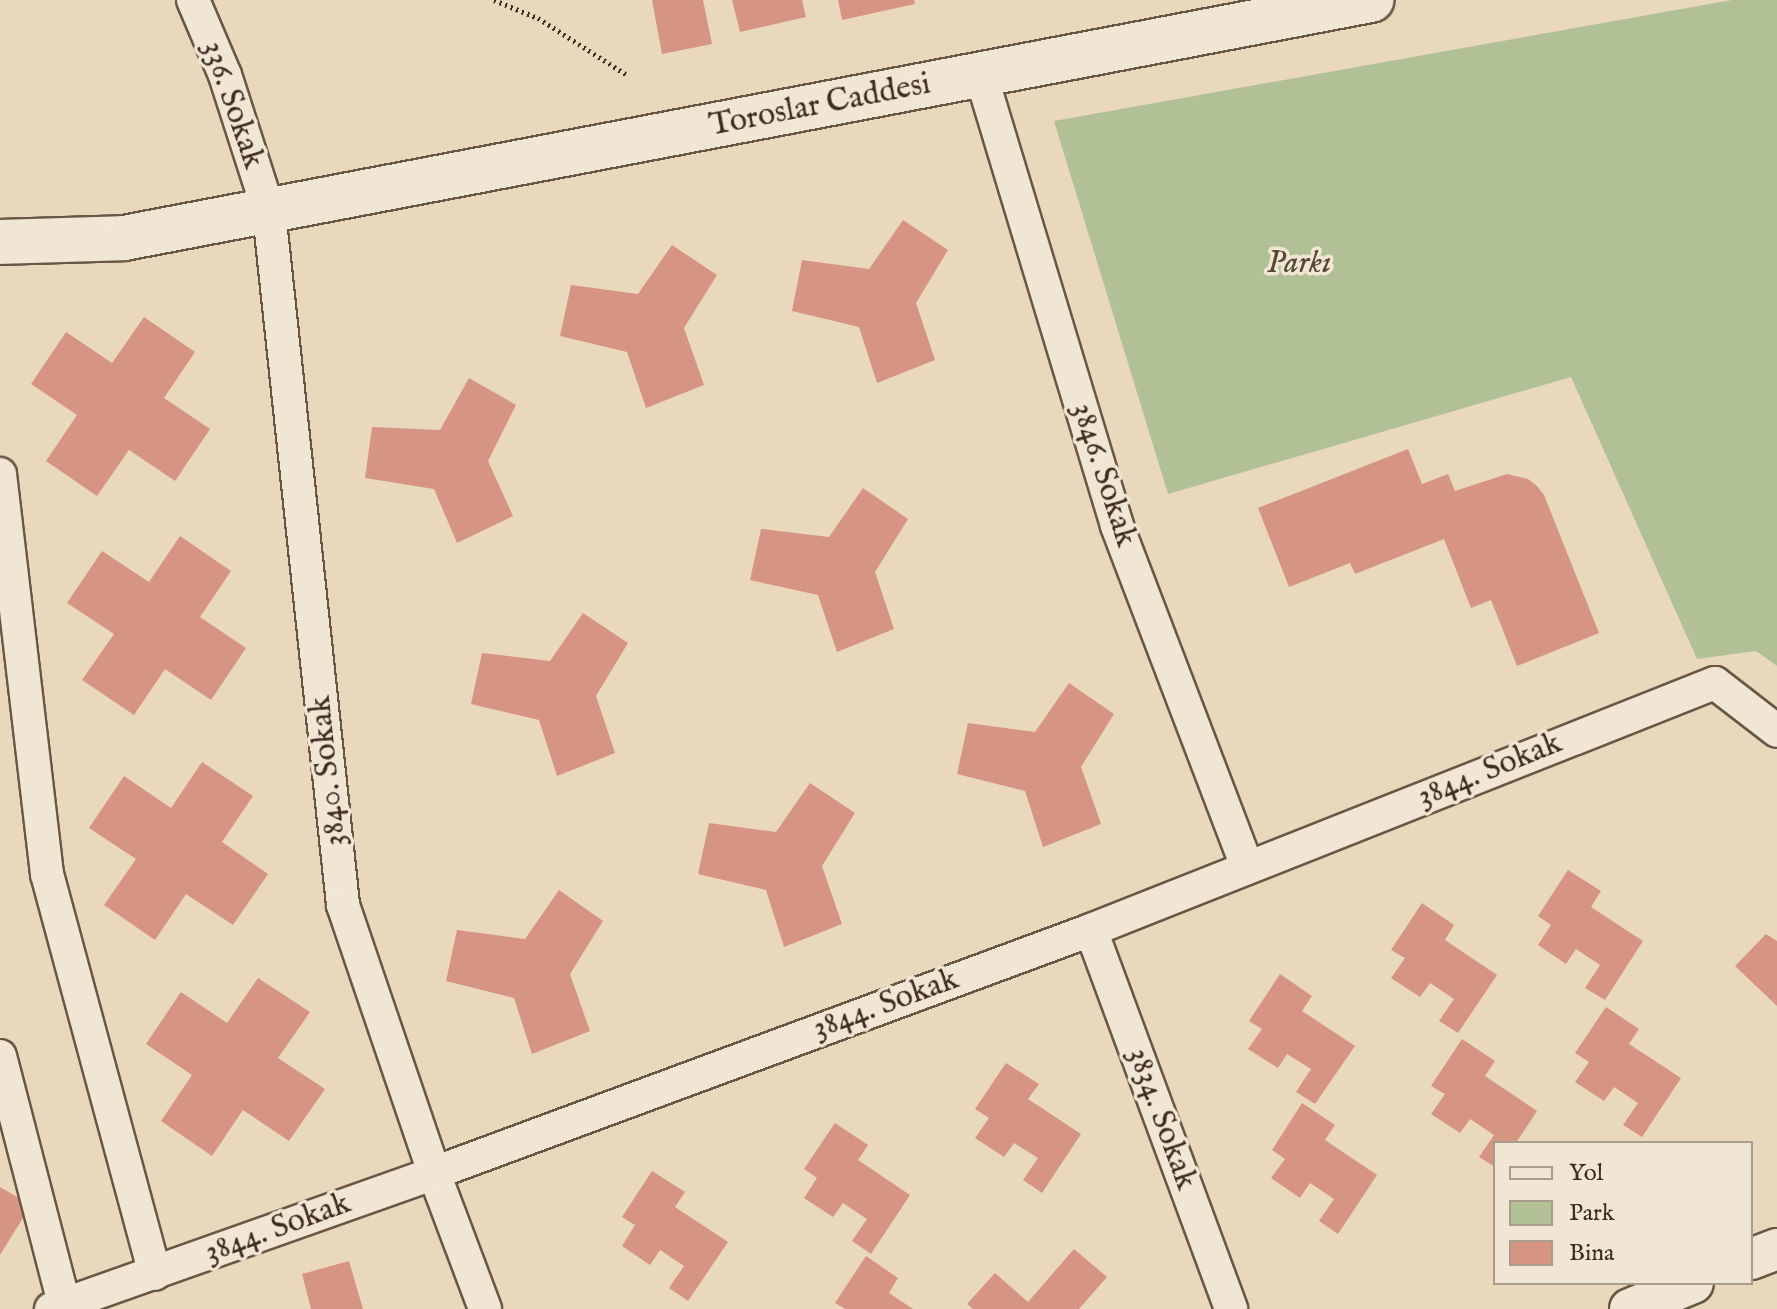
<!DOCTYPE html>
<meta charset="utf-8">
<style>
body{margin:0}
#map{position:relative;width:1777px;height:1309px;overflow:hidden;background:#ead8bd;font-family:"IM FELL English",serif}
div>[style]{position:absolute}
.green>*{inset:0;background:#b1c095}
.building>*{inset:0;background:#d69583}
.path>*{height:5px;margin-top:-2.5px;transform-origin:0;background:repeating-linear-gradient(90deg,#3e2c1f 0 2px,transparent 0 6px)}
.roads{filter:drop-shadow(2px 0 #695746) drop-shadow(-2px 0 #695746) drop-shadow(0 2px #695746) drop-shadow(0 -2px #695746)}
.minor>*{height:32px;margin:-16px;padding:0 16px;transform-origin:16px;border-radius:16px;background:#f1e6d4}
.tertiary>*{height:40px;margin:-20px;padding:0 20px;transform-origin:20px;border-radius:20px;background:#f1e6d4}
.secondary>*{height:44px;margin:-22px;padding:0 22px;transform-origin:22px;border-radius:22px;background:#f1e6d4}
span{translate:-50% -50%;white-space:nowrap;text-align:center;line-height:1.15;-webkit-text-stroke:7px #f1e6d4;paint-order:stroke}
.street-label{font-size:32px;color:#3e2c1f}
.park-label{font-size:32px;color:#554a37;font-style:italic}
.legend{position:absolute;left:1493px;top:1141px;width:260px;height:144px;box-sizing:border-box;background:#f1e6d4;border:2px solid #a99c8c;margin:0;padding:10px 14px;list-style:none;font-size:24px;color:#3e2c1f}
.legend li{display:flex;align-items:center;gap:16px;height:40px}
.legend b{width:40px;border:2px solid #a99c8c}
</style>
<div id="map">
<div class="green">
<div style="clip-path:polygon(1732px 0,1777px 0,1777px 666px,1756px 651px,1697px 659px,1571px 377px,1168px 494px,1054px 121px)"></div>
</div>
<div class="building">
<div style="clip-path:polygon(652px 0,703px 0,712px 44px,662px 54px)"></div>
<div style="clip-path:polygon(732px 0,802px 0,806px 17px,740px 32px)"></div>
<div style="clip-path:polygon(838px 0,914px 0,915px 4px,842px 20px)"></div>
<div style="clip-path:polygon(903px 220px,948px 250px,916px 303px,935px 360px,877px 383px,859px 327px,792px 311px,802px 260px,869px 269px)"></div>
<div style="clip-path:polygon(672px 245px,717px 275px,684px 328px,704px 385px,646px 408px,627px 352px,560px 336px,571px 285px,638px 294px)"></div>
<div style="clip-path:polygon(144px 317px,195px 352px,164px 398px,210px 429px,175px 481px,129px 450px,97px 496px,46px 461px,77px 415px,31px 384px,66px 332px,112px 363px)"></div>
<div style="clip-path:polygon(469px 378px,516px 405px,488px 461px,513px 516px,457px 543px,434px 489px,365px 478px,372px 427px,440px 430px)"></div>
<div style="clip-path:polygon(1408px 449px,1422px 484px,1448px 474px,1455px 491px,1507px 474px,1528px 479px,1537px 486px,1544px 495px,1599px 633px,1517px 666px,1491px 600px,1471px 608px,1444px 539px,1355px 574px,1350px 563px,1289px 587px,1258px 508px)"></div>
<div style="clip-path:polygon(863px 488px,908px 519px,875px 572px,894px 629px,837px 652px,818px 595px,750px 580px,761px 529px,829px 537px)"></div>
<div style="clip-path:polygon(180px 536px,231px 571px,200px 617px,246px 648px,211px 700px,165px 669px,134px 715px,82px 680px,114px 634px,67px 603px,102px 551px,149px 582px)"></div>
<div style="clip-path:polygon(583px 613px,628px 643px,596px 696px,615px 753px,557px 776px,539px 720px,471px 704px,482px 653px,550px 661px)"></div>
<div style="clip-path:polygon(1069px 683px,1114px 714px,1081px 767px,1101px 824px,1043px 847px,1025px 791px,957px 774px,968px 723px,1035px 732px)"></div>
<div style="clip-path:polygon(202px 762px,253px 796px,222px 842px,268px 874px,233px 925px,186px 894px,155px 940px,104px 905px,136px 859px,89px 828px,124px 776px,171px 808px)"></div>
<div style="clip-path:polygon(810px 783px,855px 813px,822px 866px,842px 924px,784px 947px,766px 890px,698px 874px,709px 823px,776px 832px)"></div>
<div style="clip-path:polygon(1568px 870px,1601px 891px,1591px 907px,1643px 941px,1605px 1000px,1585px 988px,1600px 965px,1576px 949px,1566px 964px,1538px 945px,1551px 925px,1538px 916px)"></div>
<div style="clip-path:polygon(559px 890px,603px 921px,570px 974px,590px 1031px,532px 1054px,514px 998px,446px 981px,457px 930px,525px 939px)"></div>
<div style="clip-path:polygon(1422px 903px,1454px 925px,1445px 940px,1497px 975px,1458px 1033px,1439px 1021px,1454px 999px,1430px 983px,1420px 997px,1391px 978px,1405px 958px,1391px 950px)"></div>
<div style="clip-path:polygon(1766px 934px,1777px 941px,1777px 1006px,1735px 966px)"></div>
<div style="clip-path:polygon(1280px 974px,1312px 996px,1302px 1011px,1355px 1046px,1315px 1104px,1296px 1092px,1311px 1069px,1287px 1054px,1278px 1068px,1248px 1049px,1262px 1029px,1249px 1021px)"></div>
<div style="clip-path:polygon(258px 978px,310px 1012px,278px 1058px,325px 1089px,289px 1141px,243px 1110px,212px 1156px,161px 1121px,192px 1075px,146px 1044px,181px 992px,227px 1023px)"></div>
<div style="clip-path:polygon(1606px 1007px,1639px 1029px,1629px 1044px,1681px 1078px,1642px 1137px,1623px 1125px,1638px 1103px,1614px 1087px,1604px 1101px,1575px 1082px,1589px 1062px,1575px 1053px)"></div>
<div style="clip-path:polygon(1462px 1039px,1495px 1061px,1485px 1076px,1537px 1111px,1516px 1143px,1495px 1143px,1495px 1167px,1479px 1157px,1494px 1135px,1470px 1119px,1460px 1133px,1431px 1114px,1445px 1094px,1431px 1086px)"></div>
<div style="clip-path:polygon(1006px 1063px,1039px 1084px,1028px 1099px,1081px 1134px,1042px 1193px,1023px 1180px,1038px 1158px,1014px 1143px,1004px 1157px,975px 1138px,989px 1118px,975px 1109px)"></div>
<div style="clip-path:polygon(1302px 1103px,1335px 1125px,1325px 1140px,1377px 1175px,1338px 1234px,1319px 1221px,1334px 1199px,1310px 1183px,1300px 1198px,1271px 1178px,1285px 1159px,1272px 1150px)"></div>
<div style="clip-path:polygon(835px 1123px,868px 1145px,858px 1160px,910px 1195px,871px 1254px,852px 1241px,867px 1219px,843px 1203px,833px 1217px,804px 1198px,817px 1178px,804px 1169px)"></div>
<div style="clip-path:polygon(652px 1171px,685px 1192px,675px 1207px,728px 1242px,688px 1301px,669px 1288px,684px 1266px,660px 1250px,650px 1265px,622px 1246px,635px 1225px,622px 1217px)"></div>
<div style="clip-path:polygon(0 1187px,31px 1205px,0 1255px)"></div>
<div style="clip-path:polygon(1074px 1249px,1107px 1277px,1079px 1309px,973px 1309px,967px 1304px,995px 1273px,1028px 1302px)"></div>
<div style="clip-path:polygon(866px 1256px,898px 1278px,889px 1293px,913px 1309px,845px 1309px,835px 1303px)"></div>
<div style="clip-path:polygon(349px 1261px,363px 1309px,311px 1309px,302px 1274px)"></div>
</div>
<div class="path">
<div style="left:494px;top:0;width:48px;rotate:22.2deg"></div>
<div style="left:538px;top:18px;width:106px;rotate:32.6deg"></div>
</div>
<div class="roads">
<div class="minor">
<div style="left:193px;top:0;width:82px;rotate:66.9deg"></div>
<div style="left:225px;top:75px;width:144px;rotate:72.2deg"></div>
<div style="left:269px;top:212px;width:697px;rotate:83.9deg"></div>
<div style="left:343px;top:905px;width:283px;rotate:71.2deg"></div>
<div style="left:434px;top:1173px;width:145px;rotate:69.4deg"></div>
<div style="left:981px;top:75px;width:471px;rotate:73.2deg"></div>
<div style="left:1117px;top:526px;width:365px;rotate:69.1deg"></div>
<div style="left:0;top:474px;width:403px;rotate:83.3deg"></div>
<div style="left:47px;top:874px;width:414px;rotate:74.9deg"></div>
<div style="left:1091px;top:930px;width:404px;rotate:69.7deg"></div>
<div style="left:0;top:1056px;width:256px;rotate:75.5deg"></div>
<div style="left:51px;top:1309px;width:406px;rotate:-19.5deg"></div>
<div style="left:434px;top:1173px;width:700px;rotate:-20.3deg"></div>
<div style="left:1091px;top:930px;width:671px;rotate:-21.6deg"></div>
<div style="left:1715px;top:683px;width:78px;rotate:37.7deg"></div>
</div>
<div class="tertiary">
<div style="left:1751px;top:1259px;width:28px;rotate:-21deg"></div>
<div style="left:1630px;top:1309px;width:68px;rotate:-22.4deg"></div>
</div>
<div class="secondary">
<div style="left:0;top:242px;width:124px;rotate:-1.8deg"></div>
<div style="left:124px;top:238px;width:1270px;rotate:-10.81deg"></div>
</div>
</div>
<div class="street-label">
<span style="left:232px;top:105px;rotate:71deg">336. Sokak</span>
<span style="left:820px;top:106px;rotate:-11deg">Toroslar Caddesi</span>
<span style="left:1103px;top:475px;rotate:72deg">3846. Sokak</span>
<span style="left:329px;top:771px;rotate:-96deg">3840. Sokak</span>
<span style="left:1490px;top:771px;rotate:-22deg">3844. Sokak</span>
<span style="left:886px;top:1005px;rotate:-20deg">3844. Sokak</span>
<span style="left:1161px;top:1119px;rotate:70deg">3834. Sokak</span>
<span style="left:278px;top:1229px;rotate:-20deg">3844. Sokak</span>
</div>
<div class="park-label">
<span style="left:1299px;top:264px">Parkı</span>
</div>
<ul class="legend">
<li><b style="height:10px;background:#f1e6d4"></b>Yol</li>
<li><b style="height:22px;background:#b1c095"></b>Park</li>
<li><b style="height:22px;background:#d69583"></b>Bina</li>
</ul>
</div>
